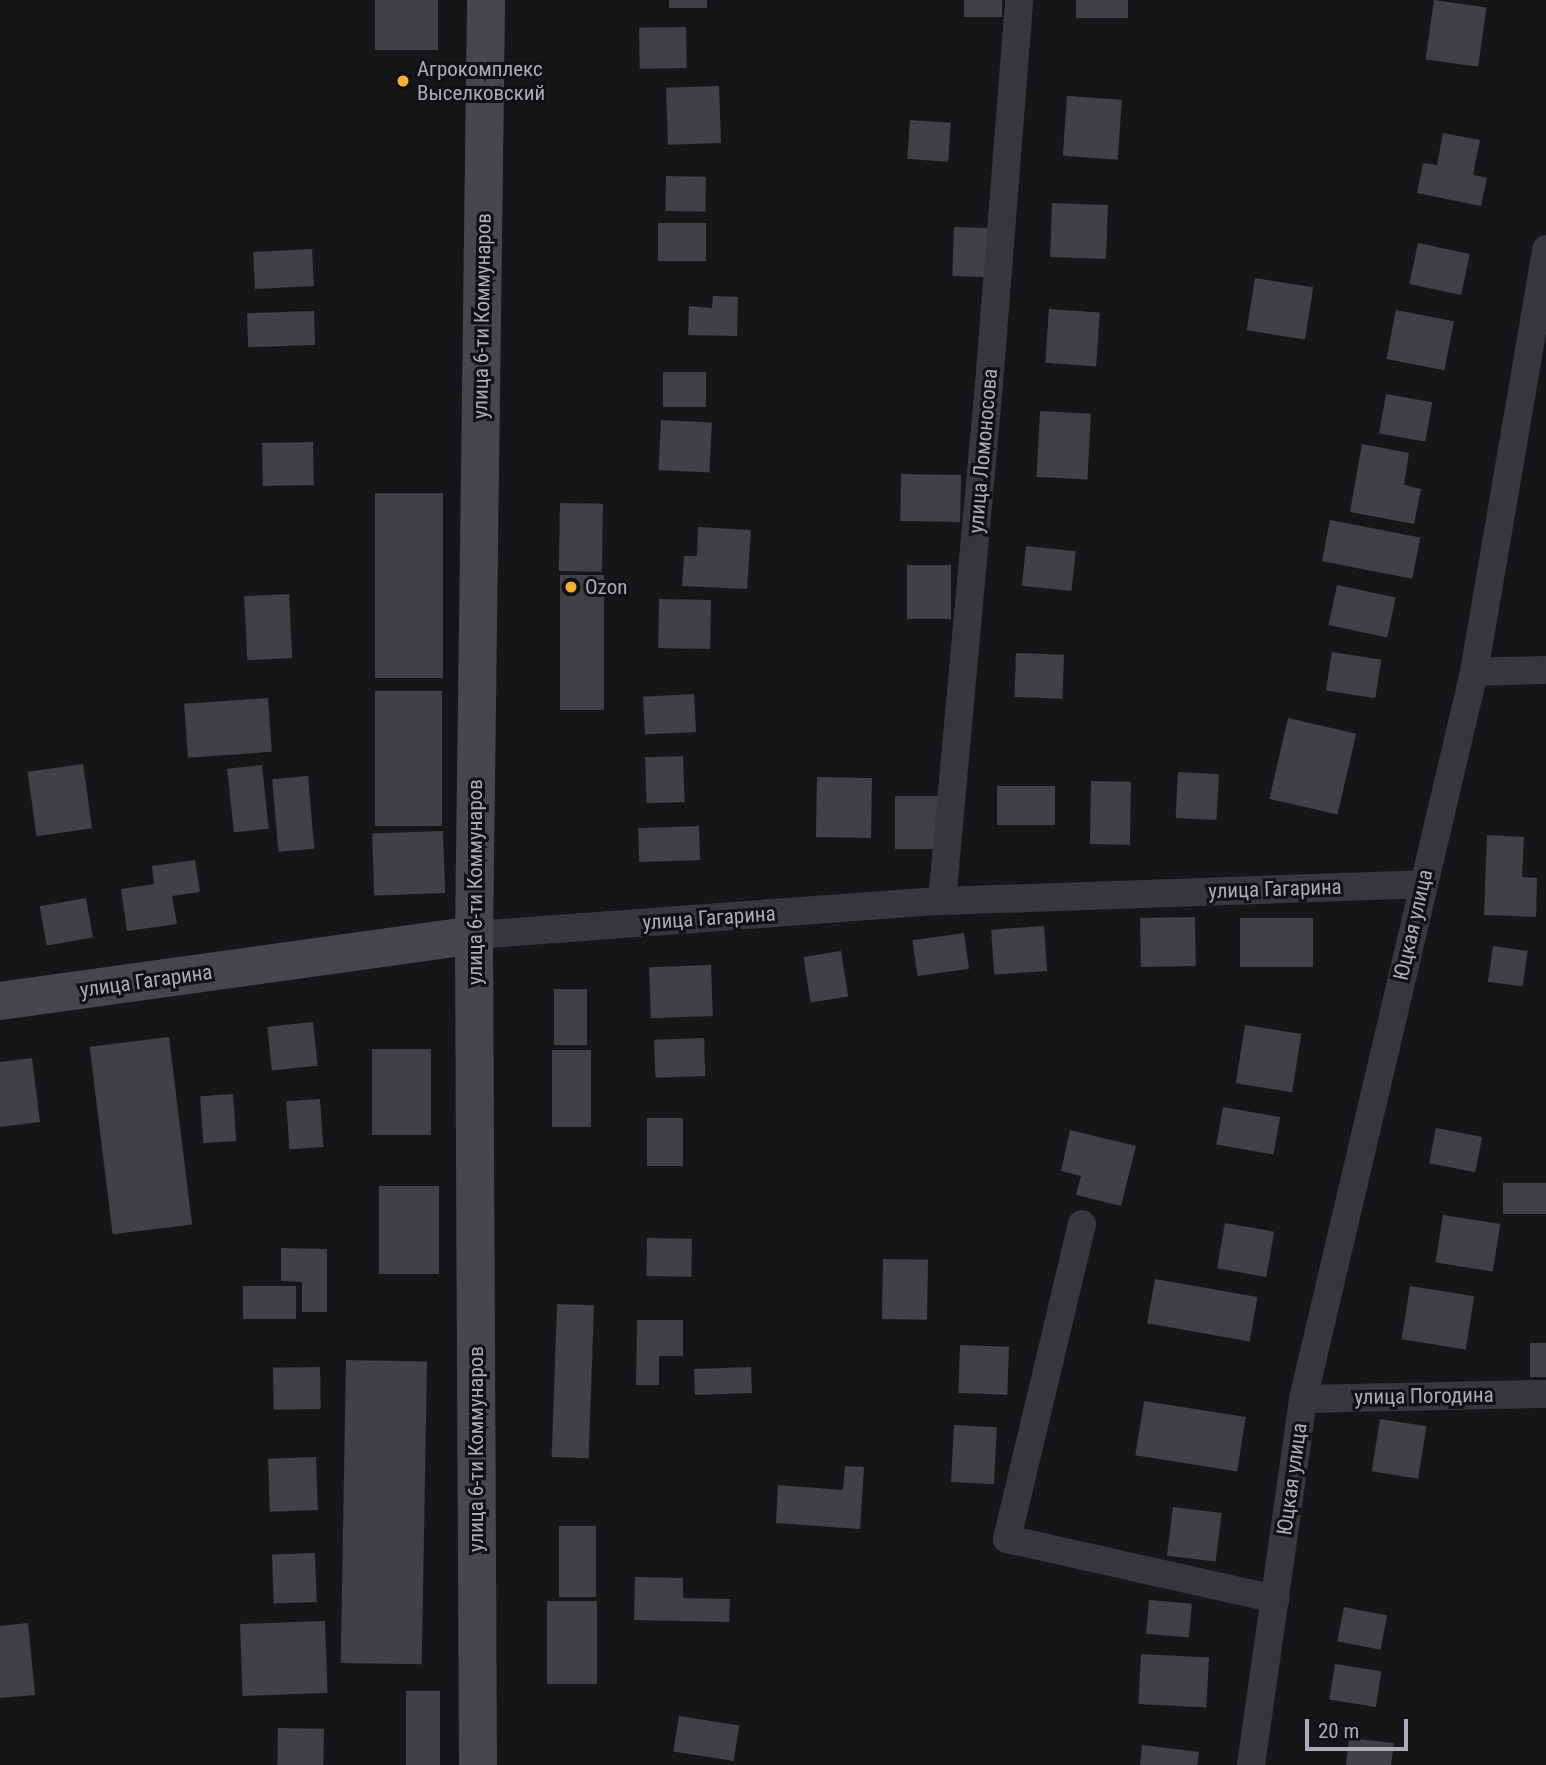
<!DOCTYPE html>
<meta charset="utf-8">
<style>
body{margin:0}
#map{position:relative;width:1546px;height:1765px;overflow:hidden;background:#161618;font-family:"Roboto Condensed",sans-serif}
div>[style]{position:absolute}
.building>*{inset:0;background:#404145;transform-origin:0 0}
.street>*{height:28px;margin:-14px;padding:0 14px;transform-origin:14px;border-radius:14px;background:#37383d}
.secondary>*{height:38px;margin:-19px;padding:0 19px;transform-origin:19px;border-radius:19px;background:#45474d}
.dots>*{width:19px;height:19px;translate:-50% -50%;box-sizing:border-box;border:4px solid #111113;border-radius:50%}
span{translate:-50% -50%;white-space:nowrap;text-align:center;line-height:1.15;-webkit-text-stroke:6px #111113;paint-order:stroke}
.poi-label{font-size:21px;color:#a8adb8}
.left{translate:0 -50%;text-align:left}
.street-label{font-size:21px;color:#a8adb8}
.scale{position:absolute;left:1305px;top:1719px;width:103px;height:32px;box-sizing:border-box;border:4px solid #a8adb8;border-top:0;padding-left:9px;font-size:21px;line-height:24px;white-space:nowrap;color:#a8adb8;-webkit-text-stroke:5px #111113;paint-order:stroke}
</style>
<div id="map">
<div class="building">
<div style="left:375px;top:0;width:63px;height:50px"></div>
<div style="left:669px;top:0;width:38px;height:8px"></div>
<div style="left:964px;top:0;width:38px;height:17px"></div>
<div style="left:1076px;top:0;width:52px;height:18px"></div>
<div style="left:1434px;top:0;width:53px;height:60px;rotate:8deg"></div>
<div style="left:686px;top:27px;width:41px;height:47px;rotate:89deg"></div>
<div style="left:719px;top:86px;width:57px;height:53px;rotate:88deg"></div>
<div style="left:1067px;top:96px;width:55px;height:60px;rotate:4deg"></div>
<div style="left:910px;top:120px;width:41px;height:39px;rotate:4deg"></div>
<div style="clip-path:polygon(1443px 133px,1480px 140px,1473px 175px,1487px 178px,1481px 206px,1417px 193px,1423px 163px,1437px 165px)"></div>
<div style="left:666px;top:176px;width:40px;height:35px;rotate:1deg"></div>
<div style="left:1052px;top:203px;width:56px;height:54px;rotate:2deg"></div>
<div style="left:658px;top:223px;width:48px;height:38px"></div>
<div style="left:954px;top:227px;width:37px;height:49px;rotate:2deg"></div>
<div style="left:1418px;top:243px;width:53px;height:42px;rotate:12deg"></div>
<div style="left:312px;top:249px;width:37px;height:59px;rotate:87deg"></div>
<div style="left:1255px;top:278px;width:59px;height:53px;rotate:9deg"></div>
<div style="clip-path:polygon(713px 296px,738px 297px,737px 336px,688px 335px,689px 306px,712px 308px)"></div>
<div style="left:1049px;top:309px;width:51px;height:54px;rotate:4deg"></div>
<div style="left:1396px;top:310px;width:59px;height:50px;rotate:11deg"></div>
<div style="left:314px;top:311px;width:34px;height:67px;rotate:88deg"></div>
<div style="left:663px;top:372px;width:43px;height:35px"></div>
<div style="left:1386px;top:394px;width:47px;height:40px;rotate:10deg"></div>
<div style="left:1040px;top:411px;width:51px;height:66px;rotate:3deg"></div>
<div style="left:661px;top:420px;width:51px;height:50px;rotate:3deg"></div>
<div style="left:313px;top:442px;width:43px;height:51px;rotate:89deg"></div>
<div style="clip-path:polygon(1362px 444px,1409px 453px,1404px 485px,1421px 489px,1414px 524px,1350px 512px)"></div>
<div style="left:901px;top:474px;width:60px;height:47px;rotate:1deg"></div>
<div style="left:375px;top:493px;width:68px;height:185px"></div>
<div style="left:560px;top:503px;width:43px;height:68px;rotate:1deg"></div>
<div style="left:1330px;top:520px;width:92px;height:42px;rotate:11deg"></div>
<div style="clip-path:polygon(698px 527px,751px 530px,747px 589px,682px 586px,684px 556px,697px 556px)"></div>
<div style="left:1026px;top:546px;width:50px;height:40px;rotate:6deg"></div>
<div style="left:907px;top:565px;width:44px;height:54px"></div>
<div style="left:604px;top:575px;width:135px;height:44px;rotate:90deg"></div>
<div style="left:1337px;top:585px;width:60px;height:41px;rotate:12deg"></div>
<div style="left:289px;top:594px;width:64px;height:45px;rotate:87deg"></div>
<div style="left:659px;top:599px;width:52px;height:49px;rotate:1deg"></div>
<div style="left:1332px;top:652px;width:50px;height:39px;rotate:9deg"></div>
<div style="left:1016px;top:653px;width:48px;height:44px;rotate:2deg"></div>
<div style="left:375px;top:691px;width:67px;height:135px"></div>
<div style="left:694px;top:694px;width:38px;height:51px;rotate:87deg"></div>
<div style="left:268px;top:698px;width:54px;height:84px;rotate:86deg"></div>
<div style="left:1288px;top:718px;width:70px;height:83px;rotate:13deg"></div>
<div style="left:683px;top:756px;width:46px;height:38px;rotate:88deg"></div>
<div style="left:83px;top:764px;width:65px;height:56px;rotate:82deg"></div>
<div style="left:262px;top:765px;width:64px;height:35px;rotate:84deg"></div>
<div style="left:1178px;top:772px;width:41px;height:46px;rotate:3deg"></div>
<div style="left:308px;top:776px;width:73px;height:36px;rotate:85deg"></div>
<div style="left:817px;top:777px;width:55px;height:60px;rotate:1deg"></div>
<div style="left:1091px;top:781px;width:40px;height:63px;rotate:1deg"></div>
<div style="left:997px;top:786px;width:58px;height:39px"></div>
<div style="left:895px;top:796px;width:44px;height:53px"></div>
<div style="left:699px;top:826px;width:34px;height:61px;rotate:88deg"></div>
<div style="left:443px;top:831px;width:62px;height:71px;rotate:88deg"></div>
<div style="clip-path:polygon(1487px 835px,1524px 837px,1522px 877px,1537px 878px,1536px 917px,1484px 915px)"></div>
<div style="clip-path:polygon(195px 860px,200px 892px,172px 896px,177px 924px,127px 931px,121px 889px,154px 884px,152px 866px)"></div>
<div style="left:86px;top:898px;width:40px;height:47px;rotate:80deg"></div>
<div style="left:1195px;top:917px;width:49px;height:55px;rotate:89deg"></div>
<div style="left:1240px;top:918px;width:73px;height:49px"></div>
<div style="left:1044px;top:926px;width:45px;height:53px;rotate:86deg"></div>
<div style="left:964px;top:933px;width:36px;height:52px;rotate:82deg"></div>
<div style="left:1493px;top:946px;width:35px;height:36px;rotate:8deg"></div>
<div style="left:841px;top:951px;width:46px;height:38px;rotate:81deg"></div>
<div style="left:711px;top:965px;width:51px;height:62px;rotate:88deg"></div>
<div style="left:587px;top:989px;width:56px;height:33px;rotate:90deg"></div>
<div style="left:313px;top:1022px;width:44px;height:46px;rotate:84deg"></div>
<div style="left:1245px;top:1025px;width:57px;height:59px;rotate:9deg"></div>
<div style="left:169px;top:1037px;width:189px;height:80px;rotate:83deg"></div>
<div style="left:704px;top:1038px;width:38px;height:50px;rotate:88deg"></div>
<div style="left:372px;top:1049px;width:59px;height:86px"></div>
<div style="left:552px;top:1050px;width:39px;height:77px"></div>
<div style="clip-path:polygon(32px 1058px,40px 1122px,0 1127px,0 1062px)"></div>
<div style="left:233px;top:1094px;width:47px;height:33px;rotate:86deg"></div>
<div style="left:320px;top:1099px;width:48px;height:34px;rotate:86deg"></div>
<div style="left:1223px;top:1107px;width:58px;height:38px;rotate:10deg"></div>
<div style="left:647px;top:1118px;width:36px;height:48px"></div>
<div style="left:1436px;top:1128px;width:47px;height:36px;rotate:11deg"></div>
<div style="clip-path:polygon(1070px 1130px,1136px 1146px,1121px 1206px,1076px 1195px,1081px 1176px,1061px 1171px)"></div>
<div style="left:1503px;top:1183px;width:43px;height:31px"></div>
<div style="left:379px;top:1186px;width:60px;height:88px"></div>
<div style="left:1443px;top:1215px;width:58px;height:48px;rotate:9deg"></div>
<div style="left:1225px;top:1223px;width:50px;height:46px;rotate:10deg"></div>
<div style="left:647px;top:1238px;width:45px;height:38px;rotate:1deg"></div>
<div style="clip-path:polygon(281px 1248px,327px 1249px,327px 1312px,302px 1312px,302px 1282px,281px 1281px)"></div>
<div style="left:883px;top:1259px;width:45px;height:60px;rotate:1deg"></div>
<div style="left:1155px;top:1279px;width:104px;height:45px;rotate:10deg"></div>
<div style="left:243px;top:1286px;width:53px;height:33px"></div>
<div style="left:1410px;top:1286px;width:65px;height:54px;rotate:9deg"></div>
<div style="left:557px;top:1304px;width:37px;height:153px;rotate:2deg"></div>
<div style="clip-path:polygon(637px 1320px,683px 1320px,683px 1356px,659px 1356px,659px 1385px,636px 1385px)"></div>
<div style="left:1530px;top:1343px;width:16px;height:34px"></div>
<div style="left:960px;top:1345px;width:49px;height:48px;rotate:2deg"></div>
<div style="left:346px;top:1360px;width:81px;height:303px;rotate:1deg"></div>
<div style="left:320px;top:1367px;width:42px;height:47px;rotate:89deg"></div>
<div style="left:751px;top:1367px;width:26px;height:57px;rotate:88deg"></div>
<div style="left:1144px;top:1401px;width:103px;height:55px;rotate:9deg"></div>
<div style="left:1380px;top:1419px;width:47px;height:53px;rotate:9deg"></div>
<div style="left:954px;top:1425px;width:43px;height:57px;rotate:3deg"></div>
<div style="left:316px;top:1457px;width:53px;height:48px;rotate:88deg"></div>
<div style="clip-path:polygon(845px 1466px,864px 1467px,860px 1529px,776px 1523px,778px 1485px,843px 1490px)"></div>
<div style="left:1173px;top:1507px;width:49px;height:49px;rotate:7deg"></div>
<div style="left:559px;top:1526px;width:37px;height:71px"></div>
<div style="left:315px;top:1553px;width:49px;height:43px;rotate:88deg"></div>
<div style="clip-path:polygon(635px 1577px,683px 1578px,683px 1598px,730px 1599px,729px 1622px,634px 1620px)"></div>
<div style="left:1149px;top:1600px;width:43px;height:34px;rotate:5deg"></div>
<div style="left:547px;top:1601px;width:50px;height:83px"></div>
<div style="left:1344px;top:1607px;width:44px;height:35px;rotate:11deg"></div>
<div style="left:325px;top:1621px;width:72px;height:85px;rotate:88deg"></div>
<div style="clip-path:polygon(28px 1623px,35px 1695px,0 1698px,0 1626px)"></div>
<div style="left:1141px;top:1654px;width:68px;height:50px;rotate:3deg"></div>
<div style="left:1335px;top:1664px;width:47px;height:36px;rotate:9deg"></div>
<div style="left:406px;top:1691px;width:34px;height:74px"></div>
<div style="left:679px;top:1716px;width:61px;height:36px;rotate:9deg"></div>
<div style="left:278px;top:1728px;width:46px;height:37px;rotate:1deg"></div>
<div style="clip-path:polygon(1349px 1738px,1394px 1743px,1391px 1765px,1346px 1765px)"></div>
<div style="clip-path:polygon(1142px 1745px,1199px 1752px,1197px 1765px,1140px 1765px)"></div>
</div>
<div class="street">
<div style="left:1474px;top:672px;width:72px;rotate:-1.6deg"></div>
<div style="left:942px;top:901px;width:519px;rotate:-84.81deg"></div>
<div style="left:989px;top:384px;width:385px;rotate:-85.5deg"></div>
<div style="left:474px;top:935px;width:469px;rotate:-4.2deg"></div>
<div style="left:942px;top:901px;width:480px;rotate:-2deg"></div>
<div style="left:1082px;top:1224px;width:324px;rotate:103.4deg"></div>
<div style="left:1007px;top:1539px;width:275px;rotate:12.6deg"></div>
<div style="left:1303px;top:1399px;width:243px;rotate:-1.2deg"></div>
<div style="left:1251px;top:1765px;width:370px;rotate:-81.9deg"></div>
<div style="left:1303px;top:1399px;width:747px;rotate:-76.76deg"></div>
<div style="left:1474px;top:672px;width:429px;rotate:-80.3deg"></div>
</div>
<div class="secondary">
<div style="left:0;top:1001px;width:479px;rotate:-7.9deg"></div>
<div style="left:478px;top:1765px;width:830px;rotate:-90.28deg"></div>
<div style="left:474px;top:935px;width:935px;rotate:-89.26deg"></div>
</div>
<div class="dots">
<div style="left:403px;top:81px;background:#f2b134"></div>
<div style="left:571px;top:587px;background:#f2b134"></div>
</div>
<div class="poi-label">
<span class="left" style="left:417px;top:81px">Агрокомплекс<br>Выселковский</span>
<span class="left" style="left:585px;top:587px">Ozon</span>
</div>
<div class="street-label">
<span style="left:482px;top:316px;rotate:-89deg">улица 6-ти Коммунаров</span>
<span style="left:983px;top:451px;rotate:-85deg">улица Ломоносова</span>
<span style="left:475px;top:882px;rotate:-90deg">улица 6-ти Коммунаров</span>
<span style="left:1275px;top:889px;rotate:-2deg">улица Гагарина</span>
<span style="left:709px;top:918px;rotate:-4deg">улица Гагарина</span>
<span style="left:1413px;top:925px;rotate:-77deg">Юцкая улица</span>
<span style="left:146px;top:981px;rotate:-8deg">улица Гагарина</span>
<span style="left:1424px;top:1396px;rotate:-1deg">улица Погодина</span>
<span style="left:476px;top:1449px;rotate:-90deg">улица 6-ти Коммунаров</span>
<span style="left:1292px;top:1479px;rotate:-82deg">Юцкая улица</span>
</div>
<div class="scale">20 m</div>
</div>
